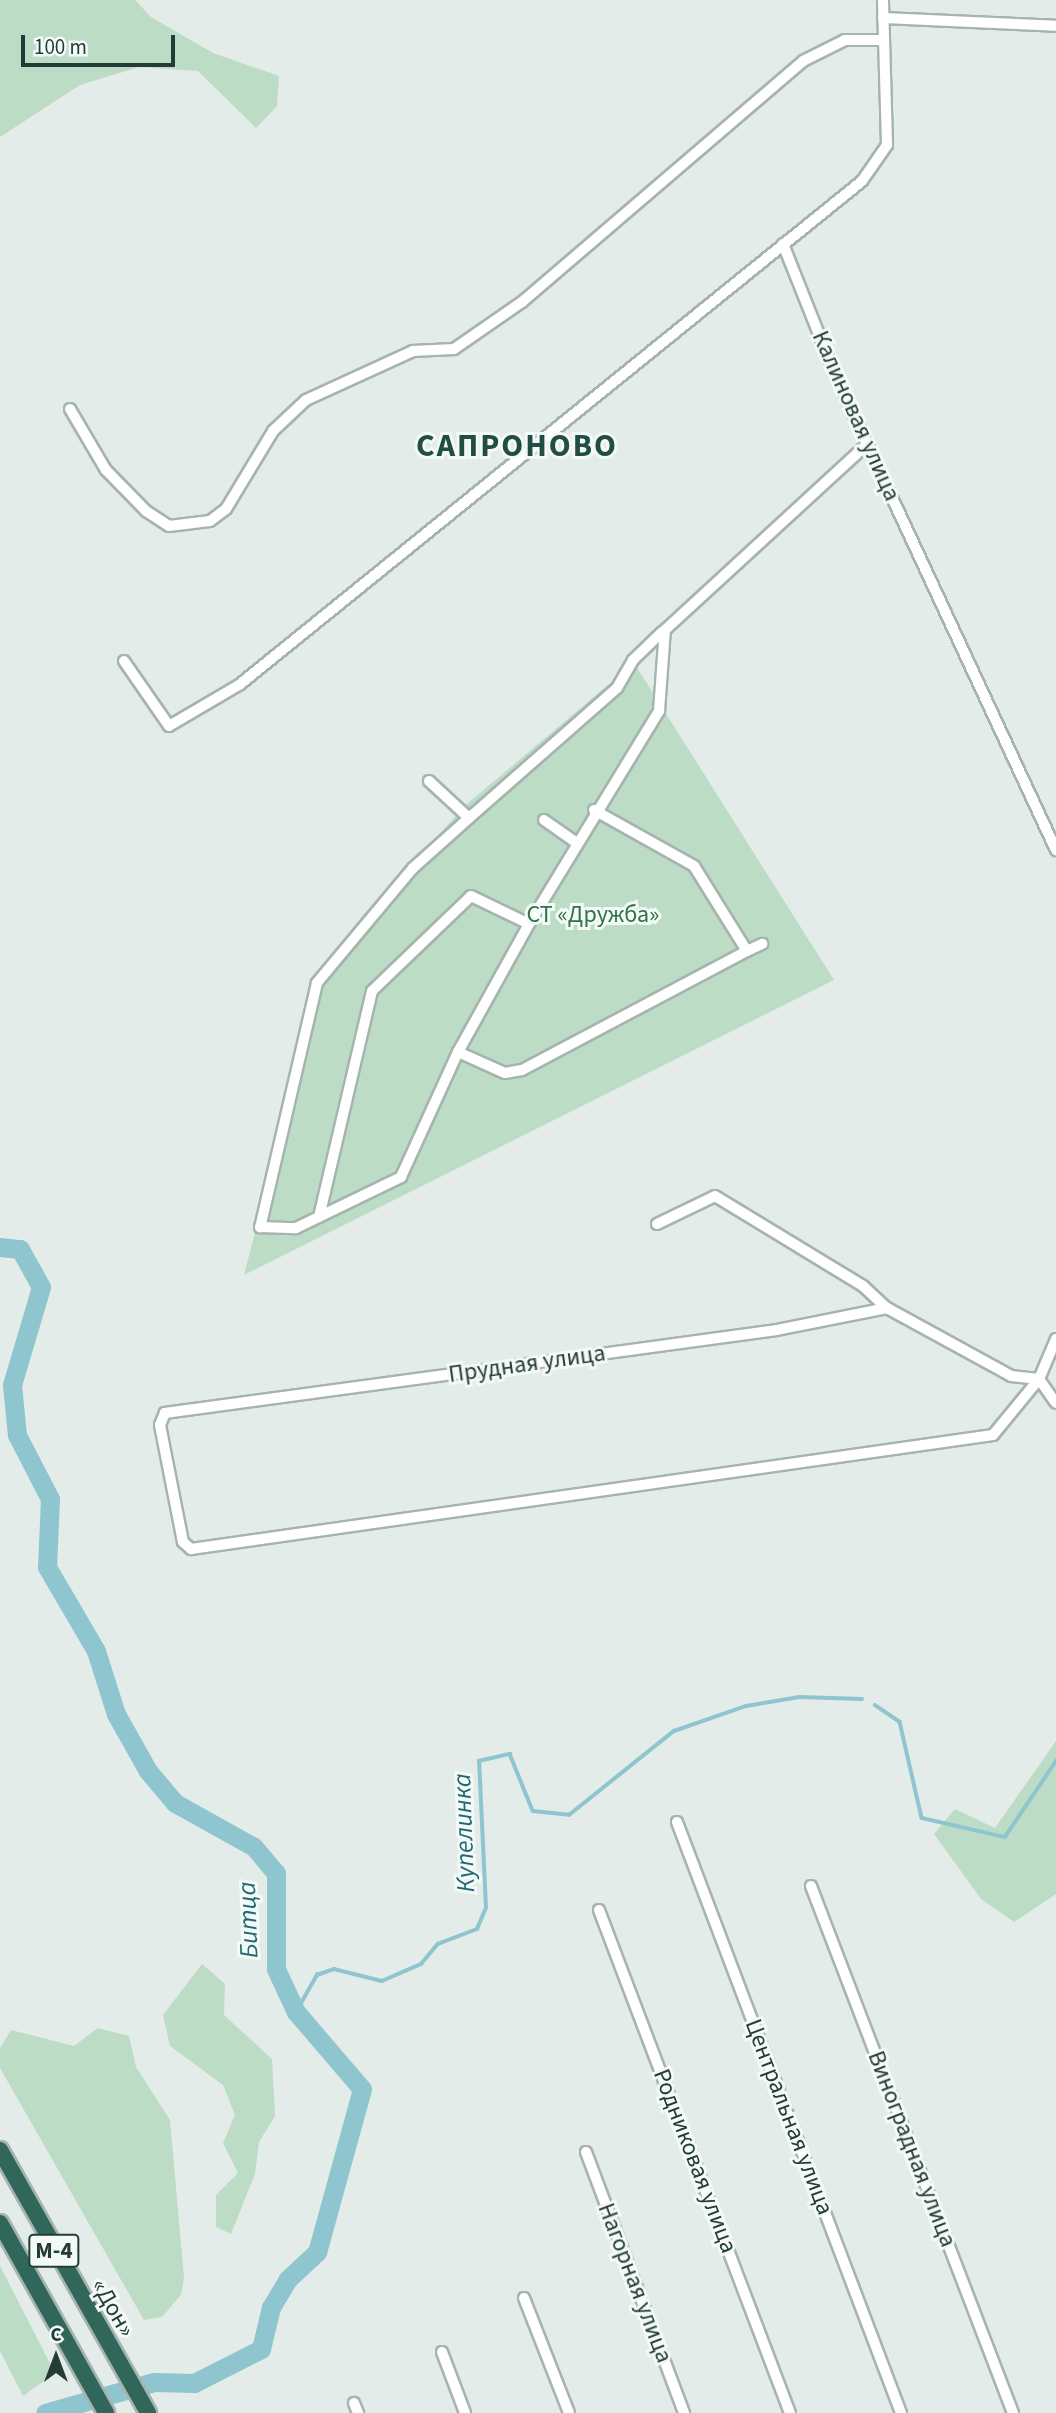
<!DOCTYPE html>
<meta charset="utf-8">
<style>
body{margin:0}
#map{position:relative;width:1056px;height:2413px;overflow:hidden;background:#e3ece8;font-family:"Source Sans 3",sans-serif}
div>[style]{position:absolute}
.green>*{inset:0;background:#bddcc5}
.stream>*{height:3.5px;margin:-1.75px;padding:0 1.75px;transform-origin:1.75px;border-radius:1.75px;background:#8ec5ce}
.river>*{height:19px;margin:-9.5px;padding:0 9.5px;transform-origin:9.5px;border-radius:9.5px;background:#8ec5ce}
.roads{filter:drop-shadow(2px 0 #a6b4af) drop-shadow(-2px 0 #a6b4af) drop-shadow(0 2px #a6b4af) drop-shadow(0 -2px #a6b4af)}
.minor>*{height:10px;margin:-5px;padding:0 5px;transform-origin:5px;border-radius:5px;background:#fff}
.highway>*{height:16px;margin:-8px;padding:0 8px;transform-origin:8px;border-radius:8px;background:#31675b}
span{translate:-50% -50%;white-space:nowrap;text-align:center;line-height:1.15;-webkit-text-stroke:6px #f3f9f6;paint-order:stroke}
.shield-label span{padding:2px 5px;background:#f3f9f6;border:2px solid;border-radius:5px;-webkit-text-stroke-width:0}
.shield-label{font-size:23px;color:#243c35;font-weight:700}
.street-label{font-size:24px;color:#243c35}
.park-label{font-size:24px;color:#307148}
.water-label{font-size:26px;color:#216875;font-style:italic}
.district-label{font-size:32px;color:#214d42;font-weight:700;letter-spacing:2px}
.north{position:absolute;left:21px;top:2322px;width:70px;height:70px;-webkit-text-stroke:5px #f3f9f6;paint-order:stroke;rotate:0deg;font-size:19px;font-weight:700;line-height:28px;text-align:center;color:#243c35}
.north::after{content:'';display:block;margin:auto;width:24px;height:32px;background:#243c35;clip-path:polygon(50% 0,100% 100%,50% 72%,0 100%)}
.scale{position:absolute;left:21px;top:35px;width:154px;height:32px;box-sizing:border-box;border:4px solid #243c35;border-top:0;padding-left:9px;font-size:21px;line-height:24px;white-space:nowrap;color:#243c35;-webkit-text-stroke:5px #f3f9f6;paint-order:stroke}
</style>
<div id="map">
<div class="green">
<div style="clip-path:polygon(0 0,135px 0,151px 17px,213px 53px,279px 76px,277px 106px,256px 128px,198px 71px,139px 67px,80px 85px,0 137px)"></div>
<div style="clip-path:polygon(634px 663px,834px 980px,244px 1275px,319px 986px,402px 874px,467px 804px)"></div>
<div style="clip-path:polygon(1056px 1741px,1056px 1894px,1014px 1922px,981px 1899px,934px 1834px,955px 1809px,995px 1828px)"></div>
<div style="clip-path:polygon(202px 1964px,225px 1984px,224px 2015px,272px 2059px,275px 2116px,259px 2142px,255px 2174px,231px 2234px,216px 2227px,216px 2195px,238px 2173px,223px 2143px,235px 2115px,223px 2085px,170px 2046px,163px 2015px)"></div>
<div style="clip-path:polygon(98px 2028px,129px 2036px,136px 2067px,170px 2120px,184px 2278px,181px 2295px,162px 2317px,144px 2320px,0 2068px,0 2048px,11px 2030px,74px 2046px)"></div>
<div style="clip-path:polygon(0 2266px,55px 2373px,23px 2396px,0 2351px)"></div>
</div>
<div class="stream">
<div style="left:875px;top:1705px;width:30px;rotate:34deg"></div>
<div style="left:900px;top:1722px;width:98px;rotate:77.1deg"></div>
<div style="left:922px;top:1818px;width:85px;rotate:12.9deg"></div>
<div style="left:1005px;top:1837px;width:92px;rotate:-56.1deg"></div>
<div style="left:296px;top:2012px;width:43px;rotate:-60.4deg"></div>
<div style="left:317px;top:1975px;width:18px;rotate:-19deg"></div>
<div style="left:334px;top:1969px;width:49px;rotate:14deg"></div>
<div style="left:382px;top:1981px;width:43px;rotate:-23.6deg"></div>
<div style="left:421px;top:1964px;width:26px;rotate:-50deg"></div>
<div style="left:438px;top:1944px;width:42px;rotate:-21deg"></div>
<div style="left:477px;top:1929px;width:23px;rotate:-67deg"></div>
<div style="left:486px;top:1908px;width:147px;rotate:-92.7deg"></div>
<div style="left:479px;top:1761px;width:32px;rotate:-13deg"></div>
<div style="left:510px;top:1754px;width:61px;rotate:68deg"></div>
<div style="left:533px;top:1811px;width:36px;rotate:6deg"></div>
<div style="left:569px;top:1815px;width:134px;rotate:-38.7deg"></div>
<div style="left:674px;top:1731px;width:76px;rotate:-19.1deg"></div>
<div style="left:746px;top:1706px;width:54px;rotate:-9.6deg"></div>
<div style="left:799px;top:1697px;width:63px;rotate:1.8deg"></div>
</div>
<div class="river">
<div style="left:0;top:1247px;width:20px;rotate:6deg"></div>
<div style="left:20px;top:1249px;width:43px;rotate:61.1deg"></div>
<div style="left:41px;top:1287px;width:102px;rotate:106.5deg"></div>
<div style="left:12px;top:1385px;width:50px;rotate:84.3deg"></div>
<div style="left:17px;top:1435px;width:72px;rotate:62.7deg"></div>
<div style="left:50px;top:1499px;width:68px;rotate:92.5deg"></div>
<div style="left:47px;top:1567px;width:97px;rotate:59.7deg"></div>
<div style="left:96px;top:1651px;width:66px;rotate:72.4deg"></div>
<div style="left:116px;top:1714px;width:65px;rotate:60.7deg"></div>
<div style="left:148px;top:1771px;width:42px;rotate:49.8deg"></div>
<div style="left:175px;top:1803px;width:90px;rotate:29.1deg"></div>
<div style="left:254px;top:1847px;width:34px;rotate:50deg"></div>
<div style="left:276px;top:1873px;width:96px;rotate:90deg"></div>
<div style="left:276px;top:1969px;width:47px;rotate:65.1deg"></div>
<div style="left:296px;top:2012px;width:101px;rotate:49.4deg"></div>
<div style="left:362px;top:2089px;width:169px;rotate:105.4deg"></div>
<div style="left:317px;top:2252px;width:40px;rotate:137deg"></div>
<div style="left:288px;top:2279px;width:33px;rotate:121deg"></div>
<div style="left:271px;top:2307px;width:43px;rotate:103.4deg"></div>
<div style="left:261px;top:2349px;width:75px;rotate:153.1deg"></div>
<div style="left:194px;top:2383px;width:40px;rotate:-178.6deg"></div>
<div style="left:154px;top:2382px;width:113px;rotate:164.1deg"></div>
</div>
<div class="roads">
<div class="minor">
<div style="left:883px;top:18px;width:173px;rotate:2.6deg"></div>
<div style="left:783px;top:244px;width:143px;rotate:68.3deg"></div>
<div style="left:836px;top:377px;width:522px;rotate:65.06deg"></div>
<div style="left:70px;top:409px;width:71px;rotate:59.5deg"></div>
<div style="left:106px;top:470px;width:57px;rotate:45.7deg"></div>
<div style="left:146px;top:511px;width:27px;rotate:33deg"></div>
<div style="left:169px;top:526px;width:41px;rotate:-7deg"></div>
<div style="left:210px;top:521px;width:20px;rotate:-37deg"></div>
<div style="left:226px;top:509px;width:91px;rotate:-58.9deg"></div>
<div style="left:273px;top:431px;width:45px;rotate:-43.2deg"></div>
<div style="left:306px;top:400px;width:118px;rotate:-24.6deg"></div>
<div style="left:413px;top:351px;width:41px;rotate:-2.8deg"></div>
<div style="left:454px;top:349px;width:83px;rotate:-34.7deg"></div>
<div style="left:522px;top:302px;width:370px;rotate:-40.6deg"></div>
<div style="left:803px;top:61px;width:47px;rotate:-26.6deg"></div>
<div style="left:845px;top:40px;width:39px"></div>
<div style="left:124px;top:661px;width:79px;rotate:55.3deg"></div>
<div style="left:169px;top:726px;width:81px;rotate:-30.4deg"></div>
<div style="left:239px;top:685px;width:801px;rotate:-38.97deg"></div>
<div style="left:862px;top:181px;width:44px;rotate:-55.2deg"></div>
<div style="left:887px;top:145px;width:145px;rotate:-91.6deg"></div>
<div style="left:429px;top:781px;width:54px;rotate:42.8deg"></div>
<div style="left:469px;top:818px;width:75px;rotate:138.2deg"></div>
<div style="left:413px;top:868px;width:150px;rotate:129.9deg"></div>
<div style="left:317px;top:983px;width:251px;rotate:103.1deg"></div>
<div style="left:260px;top:1227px;width:36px;rotate:2deg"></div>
<div style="left:296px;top:1228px;width:117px;rotate:-25.9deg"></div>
<div style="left:401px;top:1177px;width:137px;rotate:-65.5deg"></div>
<div style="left:458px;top:1052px;width:146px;rotate:-61deg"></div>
<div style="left:529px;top:924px;width:250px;rotate:-58.6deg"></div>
<div style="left:659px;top:711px;width:81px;rotate:-85.8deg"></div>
<div style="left:665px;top:630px;width:275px;rotate:-42.6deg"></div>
<div style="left:594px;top:810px;width:115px;rotate:29.2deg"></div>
<div style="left:694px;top:866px;width:100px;rotate:58.1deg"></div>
<div style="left:747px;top:951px;width:17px;rotate:-25deg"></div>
<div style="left:469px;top:818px;width:197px;rotate:-41.3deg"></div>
<div style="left:617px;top:688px;width:32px;rotate:-60deg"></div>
<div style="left:633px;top:660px;width:40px;rotate:-44deg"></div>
<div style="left:544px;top:820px;width:39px;rotate:35deg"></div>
<div style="left:458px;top:1052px;width:51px;rotate:24.1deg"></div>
<div style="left:505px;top:1073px;width:17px;rotate:-10deg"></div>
<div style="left:522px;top:1070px;width:255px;rotate:-27.9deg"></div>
<div style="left:319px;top:1217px;width:232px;rotate:-76.8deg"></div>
<div style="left:372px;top:991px;width:137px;rotate:-43.8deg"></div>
<div style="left:471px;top:896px;width:64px;rotate:25.8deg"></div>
<div style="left:657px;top:1224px;width:64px;rotate:-25.8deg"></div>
<div style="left:715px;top:1196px;width:173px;rotate:31.3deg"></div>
<div style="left:863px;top:1286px;width:33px;rotate:43deg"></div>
<div style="left:887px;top:1308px;width:141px;rotate:28.7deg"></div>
<div style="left:1011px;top:1376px;width:28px;rotate:6deg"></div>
<div style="left:887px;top:1308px;width:112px;rotate:168.7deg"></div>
<div style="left:777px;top:1330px;width:618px;rotate:172.28deg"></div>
<div style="left:165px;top:1413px;width:13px;rotate:113deg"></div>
<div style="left:160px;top:1425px;width:119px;rotate:78.9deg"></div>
<div style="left:183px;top:1542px;width:11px;rotate:41deg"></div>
<div style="left:191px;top:1549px;width:810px;rotate:-8.09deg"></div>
<div style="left:993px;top:1435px;width:72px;rotate:-50.6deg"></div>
<div style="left:1056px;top:1339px;width:43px;rotate:113deg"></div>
<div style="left:1039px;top:1379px;width:29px;rotate:55deg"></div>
<div style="left:677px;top:1822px;width:632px;rotate:69.24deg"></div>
<div style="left:811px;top:1886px;width:564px;rotate:69.03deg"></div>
<div style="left:599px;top:1910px;width:538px;rotate:69.21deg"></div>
<div style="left:586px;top:2152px;width:279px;rotate:69.4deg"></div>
<div style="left:524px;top:2298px;width:123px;rotate:68.6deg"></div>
<div style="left:442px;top:2352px;width:65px;rotate:69.3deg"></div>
<div style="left:354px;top:2403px;width:11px;rotate:68deg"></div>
</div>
<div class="highway">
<div style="left:0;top:2150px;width:302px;rotate:60.6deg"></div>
<div style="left:0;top:2223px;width:218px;rotate:60.8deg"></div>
</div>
</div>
<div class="shield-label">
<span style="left:54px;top:2251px">М-4</span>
</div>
<div class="street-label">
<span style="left:856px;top:416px;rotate:66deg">Калиновая улица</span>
<span style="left:527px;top:1364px;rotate:-8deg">Прудная улица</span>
<span style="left:789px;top:2117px;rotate:69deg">Центральная улица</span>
<span style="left:912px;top:2149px;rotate:69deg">Виноградная улица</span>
<span style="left:695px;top:2161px;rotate:69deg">Родниковая улица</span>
<span style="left:635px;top:2283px;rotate:69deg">Нагорная улица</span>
<span style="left:113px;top:2308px;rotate:60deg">«Дон»</span>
</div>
<div class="park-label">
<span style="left:593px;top:915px">СТ «Дружба»</span>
</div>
<div class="water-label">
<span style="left:464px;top:1833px;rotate:-92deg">Купелинка</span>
<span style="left:248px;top:1920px;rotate:-92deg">Битца</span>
</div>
<div class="district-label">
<span style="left:517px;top:446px">САПРОНОВО</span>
</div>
<div class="north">С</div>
<div class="scale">100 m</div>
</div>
